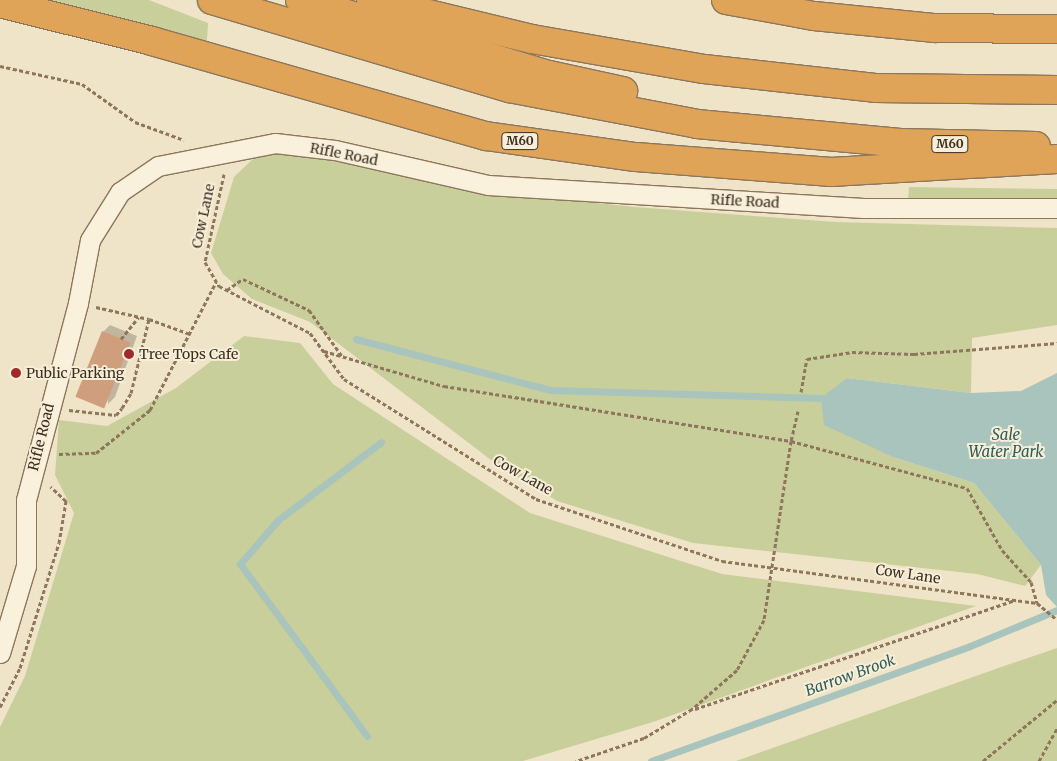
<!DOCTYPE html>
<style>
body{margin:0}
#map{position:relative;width:1057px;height:761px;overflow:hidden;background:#f0e4c8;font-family:Merriweather,serif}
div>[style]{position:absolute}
.green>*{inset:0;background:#c9cf9b}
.water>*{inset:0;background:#a9c4bc}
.shadow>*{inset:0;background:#0003}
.stream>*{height:7px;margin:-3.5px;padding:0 3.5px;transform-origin:3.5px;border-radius:3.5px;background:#a9c4bc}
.building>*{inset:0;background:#cf9f7d;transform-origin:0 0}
.path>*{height:3px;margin-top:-1.5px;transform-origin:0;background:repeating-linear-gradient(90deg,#8d765c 0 4px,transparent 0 6.5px)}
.roads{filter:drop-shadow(1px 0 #8d765c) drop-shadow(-1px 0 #8d765c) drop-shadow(0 1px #8d765c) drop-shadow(0 -1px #8d765c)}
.street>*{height:19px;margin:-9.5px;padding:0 9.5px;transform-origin:9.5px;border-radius:9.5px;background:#faf1dc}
.highway>*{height:28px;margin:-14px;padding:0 14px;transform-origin:14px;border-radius:14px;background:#e0a458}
.dots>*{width:14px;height:14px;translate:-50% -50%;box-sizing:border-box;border:2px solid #f7eed8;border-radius:50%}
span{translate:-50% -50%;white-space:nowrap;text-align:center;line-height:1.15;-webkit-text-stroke:4px #f7eed8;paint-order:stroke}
.shield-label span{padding:1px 4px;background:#f7eed8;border:1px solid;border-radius:4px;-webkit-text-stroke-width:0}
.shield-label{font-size:12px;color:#3d2e20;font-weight:700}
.street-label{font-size:14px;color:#3d2e20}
.poi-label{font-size:14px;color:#3d2e20}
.left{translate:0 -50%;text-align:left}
.water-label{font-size:15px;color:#2f5d5a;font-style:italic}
</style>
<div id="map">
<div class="green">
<div style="clip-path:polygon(50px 0,149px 0,208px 23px,207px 41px)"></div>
<div style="clip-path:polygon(271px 153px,294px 153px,491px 192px,635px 207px,836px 222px,1057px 228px,1057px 325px,972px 338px,971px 393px,847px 378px,893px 457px,974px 483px,1041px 565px,1025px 586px,977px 574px,693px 543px,557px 501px,495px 463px,310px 322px,252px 299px,223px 274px,211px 253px,234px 177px,257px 155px)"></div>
<div style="clip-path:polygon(909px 187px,1057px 189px,1057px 199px,908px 200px)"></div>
<div style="clip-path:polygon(244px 336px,300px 343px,333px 384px,530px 513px,722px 574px,976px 606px,653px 722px,523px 761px,0 761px,0 727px,25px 676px,74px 513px,55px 475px,59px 420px,107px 426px,176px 388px)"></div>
<div style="clip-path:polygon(1057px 648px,1057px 761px,736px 761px,1004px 666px)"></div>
</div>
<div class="water">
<div style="clip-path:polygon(1057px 373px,1057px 607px,1046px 595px,1041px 565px,974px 483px,893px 457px,824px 425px,821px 398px,847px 378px,971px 393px,1021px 391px)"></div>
</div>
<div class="shadow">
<div style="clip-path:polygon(110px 325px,137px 336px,115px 397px,108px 404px,103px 332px)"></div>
</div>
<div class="stream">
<div style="left:356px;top:339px;width:201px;rotate:14.7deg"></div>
<div style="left:550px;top:390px;width:271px;rotate:1.7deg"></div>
<div style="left:367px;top:736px;width:214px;rotate:-126.4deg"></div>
<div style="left:240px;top:564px;width:58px;rotate:-49.2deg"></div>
<div style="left:278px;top:520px;width:129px;rotate:-37.1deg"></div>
<div style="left:651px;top:761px;width:339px;rotate:-19.8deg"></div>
<div style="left:970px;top:646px;width:94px;rotate:-22.5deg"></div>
</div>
<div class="building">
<div style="left:102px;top:331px;width:31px;height:71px;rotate:22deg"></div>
</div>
<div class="path">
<div style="left:0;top:66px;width:84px;rotate:12.4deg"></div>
<div style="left:82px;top:84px;width:65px;rotate:35.6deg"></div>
<div style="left:135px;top:122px;width:52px;rotate:20.2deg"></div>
<div style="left:224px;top:174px;width:90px;rotate:102.2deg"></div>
<div style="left:205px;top:262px;width:28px;rotate:60deg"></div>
<div style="left:219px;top:286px;width:102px;rotate:27.3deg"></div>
<div style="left:310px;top:333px;width:57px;rotate:53.5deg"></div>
<div style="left:344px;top:379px;width:226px;rotate:32deg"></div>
<div style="left:536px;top:499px;width:196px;rotate:18.4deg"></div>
<div style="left:722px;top:561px;width:318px;rotate:7.6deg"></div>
<div style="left:1037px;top:603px;width:26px;rotate:40deg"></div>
<div style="left:227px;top:290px;width:19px;rotate:-35deg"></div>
<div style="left:243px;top:279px;width:73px;rotate:25.2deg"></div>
<div style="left:309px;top:310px;width:57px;rotate:54.3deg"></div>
<div style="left:96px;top:307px;width:54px;rotate:12.8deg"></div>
<div style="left:121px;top:339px;width:28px;rotate:-51deg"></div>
<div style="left:324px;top:351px;width:125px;rotate:16.3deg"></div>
<div style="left:444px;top:386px;width:351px;rotate:9deg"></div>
<div style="left:791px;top:441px;width:181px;rotate:98.6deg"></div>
<div style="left:764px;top:620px;width:57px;rotate:118.4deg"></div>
<div style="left:737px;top:670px;width:60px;rotate:139.1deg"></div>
<div style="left:692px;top:709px;width:56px;rotate:148.9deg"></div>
<div style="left:644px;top:738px;width:72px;rotate:161.3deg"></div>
<div style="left:801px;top:392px;width:34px;rotate:-80deg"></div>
<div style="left:807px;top:359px;width:46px;rotate:-8.8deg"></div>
<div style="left:852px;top:352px;width:62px;rotate:1.8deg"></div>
<div style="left:914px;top:354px;width:143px;rotate:-4.4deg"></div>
<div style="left:69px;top:410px;width:47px;rotate:6.1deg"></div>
<div style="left:116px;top:415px;width:9px;rotate:-49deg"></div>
<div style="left:122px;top:408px;width:17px;rotate:-59deg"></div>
<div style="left:131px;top:393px;width:76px;rotate:-76.3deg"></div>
<div style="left:149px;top:319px;width:44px;rotate:20.1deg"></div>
<div style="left:798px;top:411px;width:31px;rotate:103deg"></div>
<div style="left:791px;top:441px;width:182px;rotate:15deg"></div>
<div style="left:967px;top:488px;width:71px;rotate:60.6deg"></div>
<div style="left:1002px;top:550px;width:43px;rotate:47.8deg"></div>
<div style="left:1031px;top:582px;width:22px;rotate:74deg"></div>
<div style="left:59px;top:454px;width:37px;rotate:-2deg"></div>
<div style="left:96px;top:453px;width:69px;rotate:-38.5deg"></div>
<div style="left:150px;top:410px;width:144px;rotate:-62.7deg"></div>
<div style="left:0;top:707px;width:44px;rotate:-62.9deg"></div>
<div style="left:20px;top:668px;width:131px;rotate:-72.7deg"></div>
<div style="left:59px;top:543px;width:43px;rotate:-80.5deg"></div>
<div style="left:66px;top:501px;width:21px;rotate:-137deg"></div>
<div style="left:695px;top:709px;width:339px;rotate:-18.8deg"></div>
<div style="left:983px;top:761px;width:96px;rotate:-39.5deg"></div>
<div style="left:1039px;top:761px;width:38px;rotate:-61deg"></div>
</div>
<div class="roads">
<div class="street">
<div style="left:0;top:653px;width:91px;rotate:-73.4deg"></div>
<div style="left:26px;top:566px;width:66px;rotate:-90deg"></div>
<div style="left:26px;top:500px;width:204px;rotate:-75.2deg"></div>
<div style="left:78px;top:303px;width:64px;rotate:-79.2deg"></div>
<div style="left:90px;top:240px;width:57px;rotate:-58deg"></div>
<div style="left:120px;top:192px;width:46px;rotate:-34.4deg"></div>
<div style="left:158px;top:166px;width:119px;rotate:-11.1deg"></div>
<div style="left:275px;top:143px;width:60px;rotate:6.7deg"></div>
<div style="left:335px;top:150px;width:157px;rotate:12.9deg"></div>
<div style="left:488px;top:185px;width:376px;rotate:3.5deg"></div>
<div style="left:863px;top:208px;width:194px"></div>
</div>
<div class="highway">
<div style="left:212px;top:0;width:310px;rotate:16.5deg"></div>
<div style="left:509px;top:88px;width:191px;rotate:10.8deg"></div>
<div style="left:697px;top:124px;width:204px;rotate:5.3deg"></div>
<div style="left:900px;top:143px;width:136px;rotate:1.3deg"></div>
<div style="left:300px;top:0;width:260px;rotate:16.8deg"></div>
<div style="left:549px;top:75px;width:76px;rotate:12.2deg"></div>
<div style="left:371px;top:0;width:166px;rotate:13.6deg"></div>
<div style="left:532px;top:39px;width:175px;rotate:9.9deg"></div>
<div style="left:704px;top:69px;width:172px;rotate:6.3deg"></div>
<div style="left:875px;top:88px;width:182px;rotate:0.6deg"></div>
<div style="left:726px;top:0;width:89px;rotate:10.3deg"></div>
<div style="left:814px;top:16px;width:122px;rotate:5.7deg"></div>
<div style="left:935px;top:28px;width:122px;rotate:0.5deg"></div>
<div style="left:0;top:3px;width:157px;rotate:14deg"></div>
<div style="left:152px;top:41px;width:347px;rotate:15.9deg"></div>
<div style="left:486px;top:136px;width:151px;rotate:8deg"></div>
<div style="left:636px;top:157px;width:196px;rotate:4.4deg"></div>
<div style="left:831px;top:172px;width:226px;rotate:-3.3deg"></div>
</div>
</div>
<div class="dots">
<div style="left:129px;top:354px;background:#9e2a2b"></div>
<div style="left:16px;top:373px;background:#9e2a2b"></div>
</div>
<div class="shield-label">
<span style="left:520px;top:141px">M60</span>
<span style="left:950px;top:144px">M60</span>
</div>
<div class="street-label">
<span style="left:344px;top:154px;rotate:11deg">Rifle Road</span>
<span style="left:745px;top:201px;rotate:3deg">Rifle Road</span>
<span style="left:203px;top:216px;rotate:-78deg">Cow Lane</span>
<span style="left:41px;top:437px;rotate:-76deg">Rifle Road</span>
<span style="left:523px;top:475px;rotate:29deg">Cow Lane</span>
<span style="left:908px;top:574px;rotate:8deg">Cow Lane</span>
</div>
<div class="poi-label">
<span class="left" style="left:139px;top:354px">Tree Tops Cafe</span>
<span class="left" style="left:26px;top:373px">Public Parking</span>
</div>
<div class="water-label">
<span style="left:1006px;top:443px">Sale<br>Water Park</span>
<span style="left:850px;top:675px;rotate:-20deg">Barrow Brook</span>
</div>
</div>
